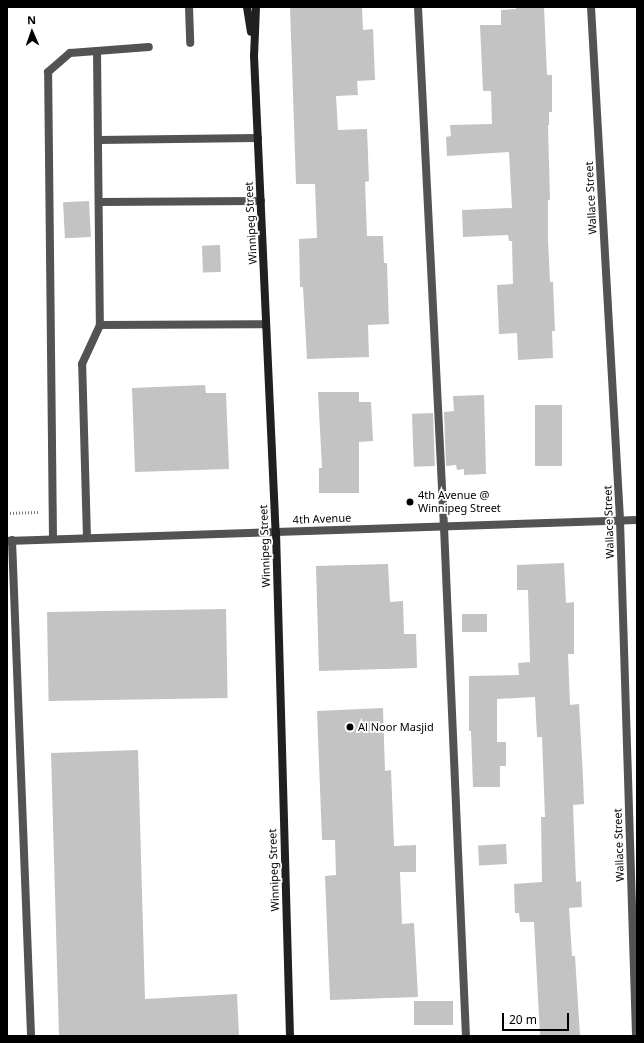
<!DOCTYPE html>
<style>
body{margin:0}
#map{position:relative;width:644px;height:1043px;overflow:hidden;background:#fff;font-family:"Noto Sans",sans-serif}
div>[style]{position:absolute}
.building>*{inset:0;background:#c3c3c3;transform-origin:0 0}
.path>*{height:2.5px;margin-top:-1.25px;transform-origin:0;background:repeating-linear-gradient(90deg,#757575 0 1px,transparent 0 3px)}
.service>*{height:8px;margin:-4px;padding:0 4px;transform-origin:4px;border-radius:4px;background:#535353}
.minor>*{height:8px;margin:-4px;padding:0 4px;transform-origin:4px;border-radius:4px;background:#535353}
.tertiary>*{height:8px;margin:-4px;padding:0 4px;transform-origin:4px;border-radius:4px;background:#535353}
.secondary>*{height:8px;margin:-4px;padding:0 4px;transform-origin:4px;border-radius:4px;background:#202020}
.dots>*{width:11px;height:11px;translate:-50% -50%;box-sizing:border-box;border:2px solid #fff;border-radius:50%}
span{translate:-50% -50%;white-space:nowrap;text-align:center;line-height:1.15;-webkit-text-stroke:3.5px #fff;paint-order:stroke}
.street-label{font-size:11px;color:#000}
.poi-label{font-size:11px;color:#000}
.left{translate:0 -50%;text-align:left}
.frame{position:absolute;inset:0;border:8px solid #000;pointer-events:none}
.north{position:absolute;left:12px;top:12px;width:40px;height:40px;-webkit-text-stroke:3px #fff;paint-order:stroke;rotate:358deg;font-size:11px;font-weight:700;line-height:16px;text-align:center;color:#000}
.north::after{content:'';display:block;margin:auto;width:14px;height:18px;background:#000;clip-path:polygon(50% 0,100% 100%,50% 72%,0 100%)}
.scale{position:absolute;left:502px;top:1013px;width:67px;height:18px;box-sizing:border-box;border:2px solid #000;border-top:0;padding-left:5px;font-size:12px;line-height:14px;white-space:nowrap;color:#000;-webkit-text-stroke:3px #fff;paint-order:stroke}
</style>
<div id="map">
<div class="building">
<div style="clip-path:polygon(290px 7px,362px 7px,363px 30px,373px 29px,375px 80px,357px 81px,358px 95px,336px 96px,338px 130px,367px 129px,369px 181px,365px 182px,367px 236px,383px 236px,384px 263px,387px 263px,389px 324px,368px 325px,369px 357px,307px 359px,303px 287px,300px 287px,299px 239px,317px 238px,315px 184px,296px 184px)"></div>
<div style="clip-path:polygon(516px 7px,544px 7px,547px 75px,552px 75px,552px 112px,549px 112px,549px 125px,548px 125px,550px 200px,548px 200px,548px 240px,550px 282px,553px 282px,555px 331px,552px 331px,553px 358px,518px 360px,517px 333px,499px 334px,497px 285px,513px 284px,512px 241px,509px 241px,508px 235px,463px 237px,462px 210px,512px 208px,509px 152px,447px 156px,446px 137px,451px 136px,450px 125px,492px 124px,491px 91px,483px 91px,480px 25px,501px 25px,501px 10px,516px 9px)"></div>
<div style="left:89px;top:201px;width:36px;height:26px;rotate:87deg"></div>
<div style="left:220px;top:245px;width:27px;height:18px;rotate:88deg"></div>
<div style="clip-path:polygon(205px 385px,206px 393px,226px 393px,229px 469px,135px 472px,132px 388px)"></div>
<div style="clip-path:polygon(318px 392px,359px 392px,359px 402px,371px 402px,373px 441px,359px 442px,359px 493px,319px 493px,319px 468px,322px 468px)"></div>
<div style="clip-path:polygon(484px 395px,486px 474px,464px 475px,464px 469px,457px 470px,456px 465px,446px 466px,444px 412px,454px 411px,453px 396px)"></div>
<div style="left:535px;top:405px;width:27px;height:61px"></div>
<div style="left:433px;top:413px;width:53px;height:21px;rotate:88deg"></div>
<div style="clip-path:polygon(564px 563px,566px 603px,574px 602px,574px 654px,568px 654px,570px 705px,579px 704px,583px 778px,584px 804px,573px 805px,576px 882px,581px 881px,582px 907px,569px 908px,572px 956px,575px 956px,580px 1036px,540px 1036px,534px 922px,520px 922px,519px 913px,515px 913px,514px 884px,542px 882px,541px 817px,545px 817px,542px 737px,537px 737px,535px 697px,497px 699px,497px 742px,506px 742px,506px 766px,500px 766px,500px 787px,473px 787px,471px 731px,469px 731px,469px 676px,519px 675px,518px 663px,530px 662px,528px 590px,517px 590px,517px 565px)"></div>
<div style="clip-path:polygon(388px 564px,390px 602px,403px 601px,404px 634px,416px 634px,417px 668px,319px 671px,316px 566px)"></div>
<div style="left:226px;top:609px;width:89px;height:179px;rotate:89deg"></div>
<div style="left:487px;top:614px;width:18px;height:25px;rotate:90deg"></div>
<div style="clip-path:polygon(383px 708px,385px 771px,391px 770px,394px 846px,416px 845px,416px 872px,400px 872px,402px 924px,414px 923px,418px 997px,330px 1000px,325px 876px,336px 875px,335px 840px,322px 840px,317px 711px)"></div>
<div style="clip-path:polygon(138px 750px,145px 999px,237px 994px,239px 1036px,59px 1036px,51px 753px)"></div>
<div style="left:506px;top:844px;width:20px;height:28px;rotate:87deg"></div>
<div style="left:453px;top:1001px;width:24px;height:39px;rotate:90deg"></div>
</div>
<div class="path">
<div style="left:7px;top:513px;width:31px;rotate:-2deg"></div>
</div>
<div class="service">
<div style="left:189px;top:7px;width:36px;rotate:88deg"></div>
<div style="left:418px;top:7px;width:521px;rotate:87.14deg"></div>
<div style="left:444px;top:527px;width:509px;rotate:87.53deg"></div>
<div style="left:97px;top:51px;width:274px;rotate:89.4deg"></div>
<div style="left:98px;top:140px;width:160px;rotate:-0.7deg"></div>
<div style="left:99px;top:202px;width:162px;rotate:-0.4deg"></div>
<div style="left:87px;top:538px;width:174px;rotate:-91.6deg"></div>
<div style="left:82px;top:364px;width:43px;rotate:-65.2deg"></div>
<div style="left:100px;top:325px;width:166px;rotate:-0.3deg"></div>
<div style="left:53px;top:539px;width:467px;rotate:-90.6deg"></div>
<div style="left:48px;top:72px;width:29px;rotate:-41deg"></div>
<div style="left:70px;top:53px;width:79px;rotate:-4.3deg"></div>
<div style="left:12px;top:540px;width:496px;rotate:87.8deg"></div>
</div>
<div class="minor">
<div style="left:591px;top:7px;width:514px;rotate:86.76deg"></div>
<div style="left:620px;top:520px;width:516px;rotate:88.22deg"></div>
<div style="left:7px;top:541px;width:269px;rotate:-1.9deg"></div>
</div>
<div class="tertiary">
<div style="left:276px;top:532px;width:361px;rotate:-1.9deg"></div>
</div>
<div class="secondary">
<div style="left:247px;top:7px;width:25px;rotate:81deg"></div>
<div style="left:256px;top:7px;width:49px;rotate:92.3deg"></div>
<div style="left:254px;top:56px;width:477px;rotate:87.4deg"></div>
<div style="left:276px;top:532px;width:504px;rotate:88.41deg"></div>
</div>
<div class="dots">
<div style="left:410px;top:502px;background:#000"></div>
<div style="left:350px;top:727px;background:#000"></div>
</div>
<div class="street-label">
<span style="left:591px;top:198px;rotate:-93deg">Wallace Street</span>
<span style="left:251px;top:223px;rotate:-93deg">Winnipeg Street</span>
<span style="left:322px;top:519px;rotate:-2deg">4th Avenue</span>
<span style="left:609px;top:522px;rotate:-92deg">Wallace Street</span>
<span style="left:265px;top:546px;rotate:-92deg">Winnipeg Street</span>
<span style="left:619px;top:845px;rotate:-92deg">Wallace Street</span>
<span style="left:274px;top:870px;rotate:-92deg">Winnipeg Street</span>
</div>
<div class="poi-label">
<span class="left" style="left:418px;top:502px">4th Avenue @<br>Winnipeg Street</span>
<span class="left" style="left:358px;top:727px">Al Noor Masjid</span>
</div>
<div class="frame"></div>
<div class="north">N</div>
<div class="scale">20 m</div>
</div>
